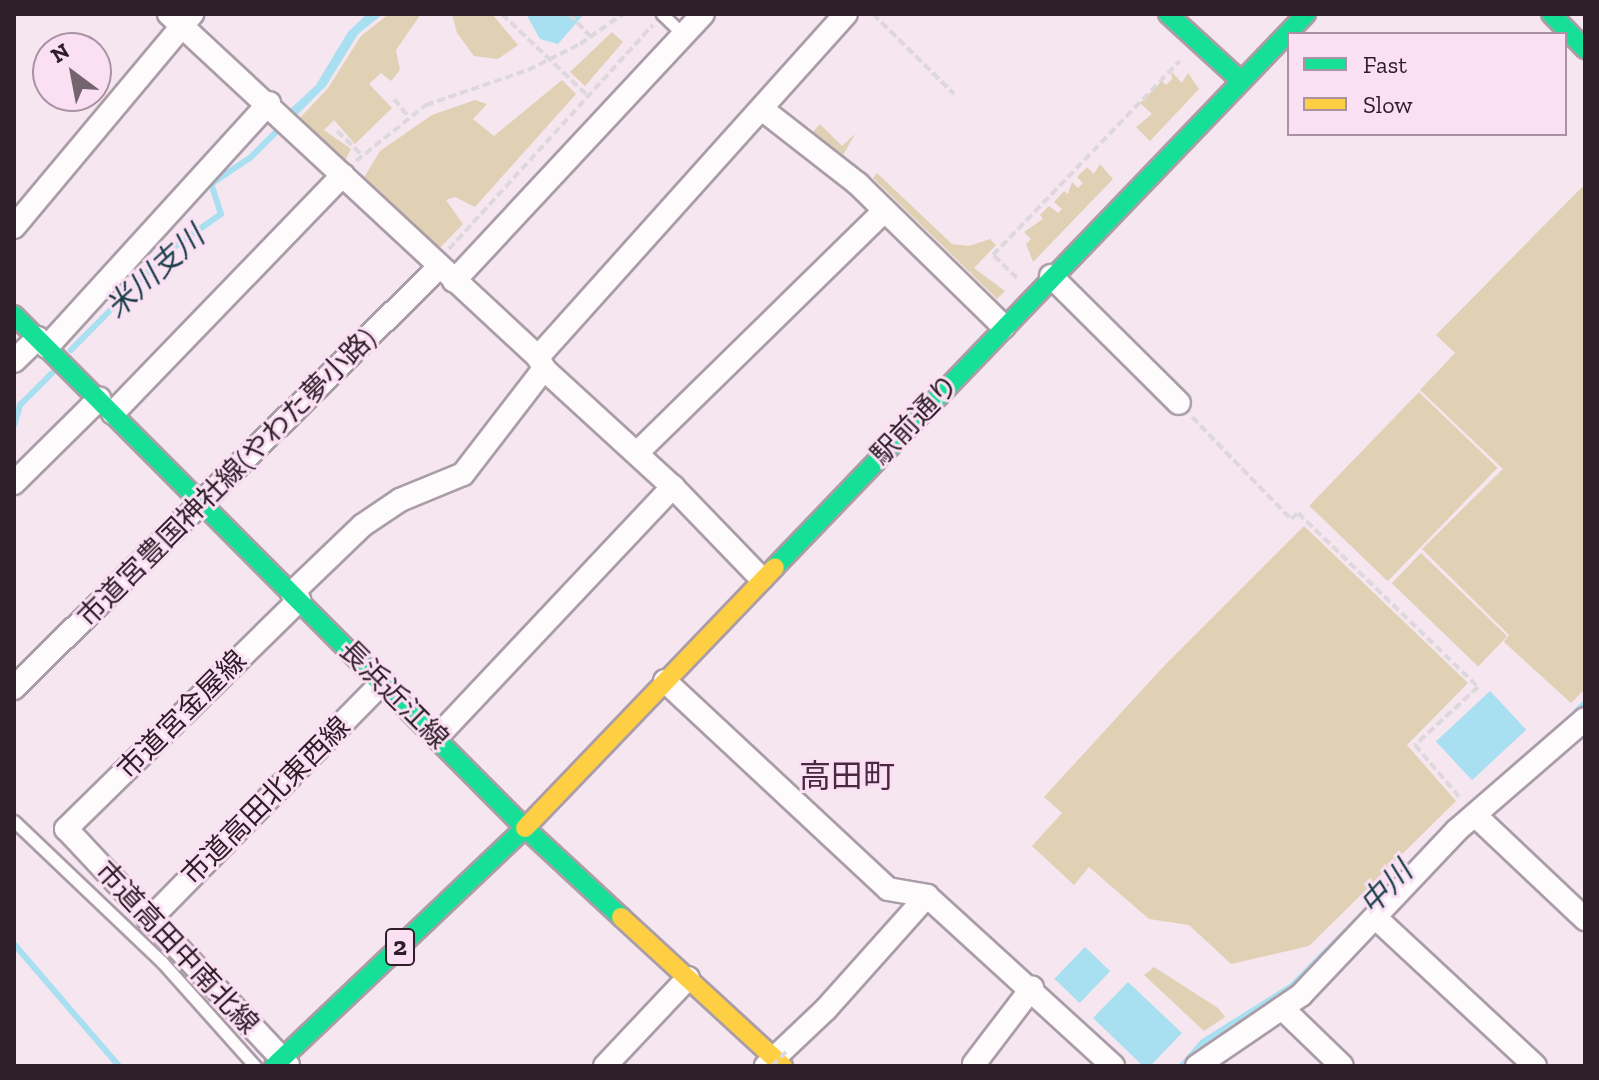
<!DOCTYPE html>
<meta charset="utf-8">
<style>
body{margin:0}
#map{position:relative;width:1599px;height:1080px;overflow:hidden;background:#f5e6f0;font-family:"Zilla Slab","Noto Sans JP",serif}
div>[style]{position:absolute}
.green>*{inset:0;background:#e0d1b4;transform-origin:0 0}
.water>*{inset:0;background:#a8dff1;transform-origin:0 0}
.stream>*{height:6px;margin:-3px;padding:0 3px;transform-origin:3px;border-radius:3px;background:#a8dff1}
.path>*{height:4px;margin-top:-2px;transform-origin:0;background:repeating-linear-gradient(90deg,#ddd8dc 0 8px,transparent 0 12px)}
.roads{filter:drop-shadow(2px 0 #ab9da7) drop-shadow(-2px 0 #ab9da7) drop-shadow(0 2px #ab9da7) drop-shadow(0 -2px #ab9da7)}
.lane>*{height:11px;margin:-5.5px;padding:0 5.5px;transform-origin:5.5px;border-radius:5.5px;background:#fefbfd}
.street>*{height:22px;margin:-11px;padding:0 11px;transform-origin:11px;border-radius:11px;background:#fefbfd}
.fast>*{height:18px;margin:-9px;padding:0 9px;transform-origin:9px;border-radius:9px;background:#16e098}
.slow>*{height:18px;margin:-9px;padding:0 9px;transform-origin:9px;border-radius:9px;background:#ffcf43}
.path-bridge>*{height:4px;margin-top:-2px;transform-origin:0;background:repeating-linear-gradient(90deg,#ddd8dc 0 8px,transparent 0 12px)}
span{translate:-50% -50%;white-space:nowrap;text-align:center;line-height:1.15;-webkit-text-stroke:6px #fbe0f3;paint-order:stroke}
.shield-label span{padding:2px 6px;background:#fbe0f3;border:2px solid;border-radius:6px;-webkit-text-stroke-width:0}
.shield-label{font-size:26px;color:#2e1e2a;font-weight:700}
.street-label{font-size:28px;color:#2e1e2a}
.water-label{font-size:30px;color:#163e48;font-style:italic}
.quarter-label{font-size:32px;color:#4a2842}
.frame{position:absolute;inset:0;border:16px solid #2e1e2a;pointer-events:none}
.legend{position:absolute;left:1287px;top:32px;width:280px;height:104px;box-sizing:border-box;background:#fbe0f3;border:2px solid #a992a3;margin:0;padding:10px 14px;list-style:none;font-size:24px;color:#2e1e2a}
.legend li{display:flex;align-items:center;gap:16px;height:40px}
.legend b{width:40px;border:2px solid #a992a3}
.north{position:absolute;left:32px;top:32px;width:80px;height:80px;box-sizing:border-box;background:#fbe0f3;border:2px solid #a992a3;border-radius:50%;rotate:328deg;font-size:22px;font-weight:700;line-height:32px;text-align:center;color:#2e1e2a}
.north::after{content:'';display:block;margin:auto;width:28px;height:36px;background:#74646f;clip-path:polygon(50% 0,100% 100%,50% 72%,0 100%)}
</style>
<div id="map">
<div class="green">
<div style="clip-path:polygon(389px 14px,421px 14px,396px 50px,400px 70px,391px 81px,381px 73px,369px 84px,392px 108px,355px 144px,334px 120px,324px 130px,351px 149px,343px 164px,298px 120px,328px 88px,361px 36px)"></div>
<div style="clip-path:polygon(452px 14px,492px 14px,518px 45px,498px 59px,474px 56px,457px 33px)"></div>
<div style="clip-path:polygon(612px 32px,623px 42px,585px 86px,570px 72px)"></div>
<div style="clip-path:polygon(1171px 71px,1182px 83px,1188px 73px,1199px 89px,1150px 141px,1136px 127px,1152px 114px,1140px 103px,1162px 81px,1166px 85px,1172px 79px)"></div>
<div style="clip-path:polygon(562px 80px,576px 94px,475px 207px,455px 197px,446px 200px,463px 224px,436px 252px,362px 181px,380px 151px,432px 115px,475px 100px,487px 104px,473px 119px,494px 136px)"></div>
<div style="clip-path:polygon(820px 124px,842px 146px,855px 134px,839px 162px,810px 135px)"></div>
<div style="clip-path:polygon(1100px 164px,1113px 179px,1033px 262px,1026px 244px,1031px 239px,1024px 232px,1043px 219px,1040px 215px,1049px 206px,1058px 213px,1062px 209px,1054px 202px,1064px 191px,1068px 194px,1072px 182px,1078px 188px,1083px 183px,1077px 177px,1087px 167px,1094px 174px)"></div>
<div style="clip-path:polygon(877px 173px,952px 244px,969px 246px,990px 239px,996px 245px,974px 268px,1005px 291px,997px 299px,873px 178px)"></div>
<div style="clip-path:polygon(1585px 184px,1585px 689px,1571px 703px,1504px 642px,1509px 635px,1422px 549px,1503px 469px,1420px 390px,1455px 353px,1436px 335px)"></div>
<div style="left:1419px;top:392px;width:109px;height:158px;rotate:44deg"></div>
<div style="clip-path:polygon(1304px 526px,1468px 683px,1407px 745px,1456px 801px,1309px 946px,1231px 964px,1189px 925px,1149px 919px,1089px 867px,1074px 885px,1032px 846px,1062px 813px,1044px 797px,1163px 667px)"></div>
<div style="left:1421px;top:553px;width:120px;height:42px;rotate:44deg"></div>
<div style="clip-path:polygon(1154px 967px,1218px 1008px,1225px 1017px,1204px 1031px,1144px 975px)"></div>
</div>
<div class="water">
<div style="clip-path:polygon(367px 14px,383px 14px,358px 34px,326px 86px,294px 118px,288px 111px,316px 85px,348px 32px)"></div>
<div style="clip-path:polygon(526px 14px,562px 16px,584px 14px,558px 44px,540px 39px)"></div>
<div style="left:1490px;top:691px;width:53px;height:74px;rotate:47deg"></div>
<div style="left:1085px;top:947px;width:35px;height:44px;rotate:44deg"></div>
<div style="clip-path:polygon(1128px 982px,1182px 1033px,1150px 1066px,1143px 1066px,1093px 1018px)"></div>
</div>
<div class="stream">
<div style="left:71px;top:350px;width:141px;rotate:-45.3deg"></div>
<div style="left:170px;top:250px;width:62px;rotate:-35.2deg"></div>
<div style="left:221px;top:214px;width:32px;rotate:-108deg"></div>
<div style="left:211px;top:184px;width:48px;rotate:-34deg"></div>
<div style="left:251px;top:157px;width:42px;rotate:-45deg"></div>
<div style="left:14px;top:425px;width:21px;rotate:-73deg"></div>
<div style="left:20px;top:405px;width:47px;rotate:-45deg"></div>
<div style="left:1571px;top:717px;width:20px;rotate:-45deg"></div>
<div style="left:14px;top:944px;width:161px;rotate:49.3deg"></div>
<div style="left:1182px;top:1066px;width:32px;rotate:-49deg"></div>
<div style="left:1203px;top:1042px;width:105px;rotate:-32.2deg"></div>
<div style="left:1292px;top:986px;width:248px;rotate:-45.5deg"></div>
</div>
<div class="path">
<div style="left:502px;top:14px;width:117px;rotate:43.6deg"></div>
<div style="left:569px;top:14px;width:32px;rotate:46deg"></div>
<div style="left:873px;top:14px;width:114px;rotate:44.6deg"></div>
<div style="left:394px;top:99px;width:22px;rotate:51deg"></div>
<div style="left:337px;top:131px;width:35px;rotate:44deg"></div>
<div style="left:356px;top:161px;width:90px;rotate:-38.7deg"></div>
<div style="left:426px;top:105px;width:108px;rotate:-18.9deg"></div>
<div style="left:528px;top:70px;width:58px;rotate:-26.6deg"></div>
<div style="left:580px;top:44px;width:52px;rotate:-34.9deg"></div>
<div style="left:449px;top:249px;width:303px;rotate:-47.7deg"></div>
<div style="left:1017px;top:278px;width:33px;rotate:-136deg"></div>
<div style="left:993px;top:255px;width:269px;rotate:-46.1deg"></div>
<div style="left:1192px;top:417px;width:142px;rotate:45.9deg"></div>
<div style="left:1291px;top:519px;width:9px;rotate:-41deg"></div>
<div style="left:1298px;top:513px;width:250px;rotate:44deg"></div>
<div style="left:1478px;top:687px;width:86px;rotate:137.4deg"></div>
<div style="left:1415px;top:745px;width:71px;rotate:49.6deg"></div>
</div>
<div class="roads">
<div class="lane">
<div style="left:662px;top:14px;width:30px;rotate:44deg"></div>
<div style="left:14px;top:821px;width:204px;rotate:43.6deg"></div>
<div style="left:162px;top:962px;width:140px;rotate:48.2deg"></div>
</div>
<div class="street">
<div style="left:169px;top:14px;width:504px;rotate:42.91deg"></div>
<div style="left:538px;top:357px;width:13px;rotate:63deg"></div>
<div style="left:544px;top:369px;width:175px;rotate:42.5deg"></div>
<div style="left:673px;top:487px;width:127px;rotate:46deg"></div>
<div style="left:762px;top:109px;width:122px;rotate:38deg"></div>
<div style="left:858px;top:184px;width:204px;rotate:44.4deg"></div>
<div style="left:14px;top:227px;width:278px;rotate:-50.1deg"></div>
<div style="left:1051px;top:276px;width:180px;rotate:44.8deg"></div>
<div style="left:454px;top:281px;width:365px;rotate:-47deg"></div>
<div style="left:47px;top:347px;width:330px;rotate:-47.7deg"></div>
<div style="left:538px;top:357px;width:461px;rotate:-48.1deg"></div>
<div style="left:14px;top:361px;width:33px;rotate:-44deg"></div>
<div style="left:113px;top:413px;width:331px;rotate:-46deg"></div>
<div style="left:637px;top:453px;width:346px;rotate:-44.4deg"></div>
<div style="left:14px;top:483px;width:120px;rotate:-44.7deg"></div>
<div style="left:292px;top:593px;width:98px;rotate:-43.8deg"></div>
<div style="left:363px;top:525px;width:45px;rotate:-34deg"></div>
<div style="left:400px;top:500px;width:68px;rotate:-22.4deg"></div>
<div style="left:463px;top:474px;width:133px;rotate:-52.4deg"></div>
<div style="left:665px;top:681px;width:305px;rotate:43deg"></div>
<div style="left:888px;top:889px;width:40px;rotate:10deg"></div>
<div style="left:927px;top:896px;width:152px;rotate:131.8deg"></div>
<div style="left:826px;top:1009px;width:83px;rotate:136.5deg"></div>
<div style="left:14px;top:688px;width:598px;rotate:-44.73deg"></div>
<div style="left:437px;top:737px;width:344px;rotate:-46.7deg"></div>
<div style="left:1476px;top:816px;width:150px;rotate:43.4deg"></div>
<div style="left:927px;top:896px;width:252px;rotate:42.4deg"></div>
<div style="left:1376px;top:918px;width:217px;rotate:42.9deg"></div>
<div style="left:149px;top:920px;width:334px;rotate:-45.5deg"></div>
<div style="left:1282px;top:1008px;width:83px;rotate:44deg"></div>
<div style="left:974px;top:1064px;width:96px;rotate:-52.7deg"></div>
<div style="left:288px;top:1065px;width:324px;rotate:-133.2deg"></div>
<div style="left:66px;top:829px;width:327px;rotate:-44.5deg"></div>
<div style="left:605px;top:1066px;width:121px;rotate:-46.7deg"></div>
<div style="left:1197px;top:1066px;width:126px;rotate:-34.3deg"></div>
<div style="left:1301px;top:995px;width:227px;rotate:-46.6deg"></div>
<div style="left:1457px;top:830px;width:169px;rotate:-40.9deg"></div>
</div>
<div class="fast">
<div style="left:1168px;top:14px;width:99px;rotate:42.5deg"></div>
<div style="left:1551px;top:14px;width:49px;rotate:45.8deg"></div>
<div style="left:14px;top:315px;width:724px;rotate:45.11deg"></div>
<div style="left:525px;top:828px;width:131px;rotate:42.8deg"></div>
<div style="left:775px;top:567px;width:767px;rotate:-46.16deg"></div>
<div style="left:274px;top:1066px;width:346px;rotate:-43.5deg"></div>
</div>
<div class="slow">
<div style="left:525px;top:828px;width:361px;rotate:-46.2deg"></div>
<div style="left:621px;top:917px;width:220px;rotate:42.6deg"></div>
</div>
</div>
<div class="path-bridge">
<div style="left:772px;top:1066px;width:21px;rotate:-45deg"></div>
</div>
<div class="shield-label">
<span style="left:400px;top:947px">2</span>
</div>
<div class="street-label">
<span style="left:915px;top:420px;rotate:-46deg">駅前通り</span>
<span style="left:227px;top:478px;rotate:-45deg">市道宮豊国神社線(やわた夢小路)</span>
<span style="left:394px;top:695px;rotate:45deg">長浜近江線</span>
<span style="left:182px;top:715px;rotate:-45deg">市道宮金屋線</span>
<span style="left:266px;top:801px;rotate:-45deg">市道高田北東西線</span>
<span style="left:177px;top:948px;rotate:47deg">市道高田中南北線</span>
</div>
<div class="water-label">
<span style="left:155px;top:272px;rotate:-42deg">米川支川</span>
<span style="left:1386px;top:888px;rotate:-46deg">中川</span>
</div>
<div class="quarter-label">
<span style="left:847px;top:776px">高田町</span>
</div>
<div class="frame"></div>
<ul class="legend">
<li><b style="height:10px;background:#16e098"></b>Fast</li>
<li><b style="height:10px;background:#ffcf43"></b>Slow</li>
</ul>
<div class="north">N</div>
</div>
